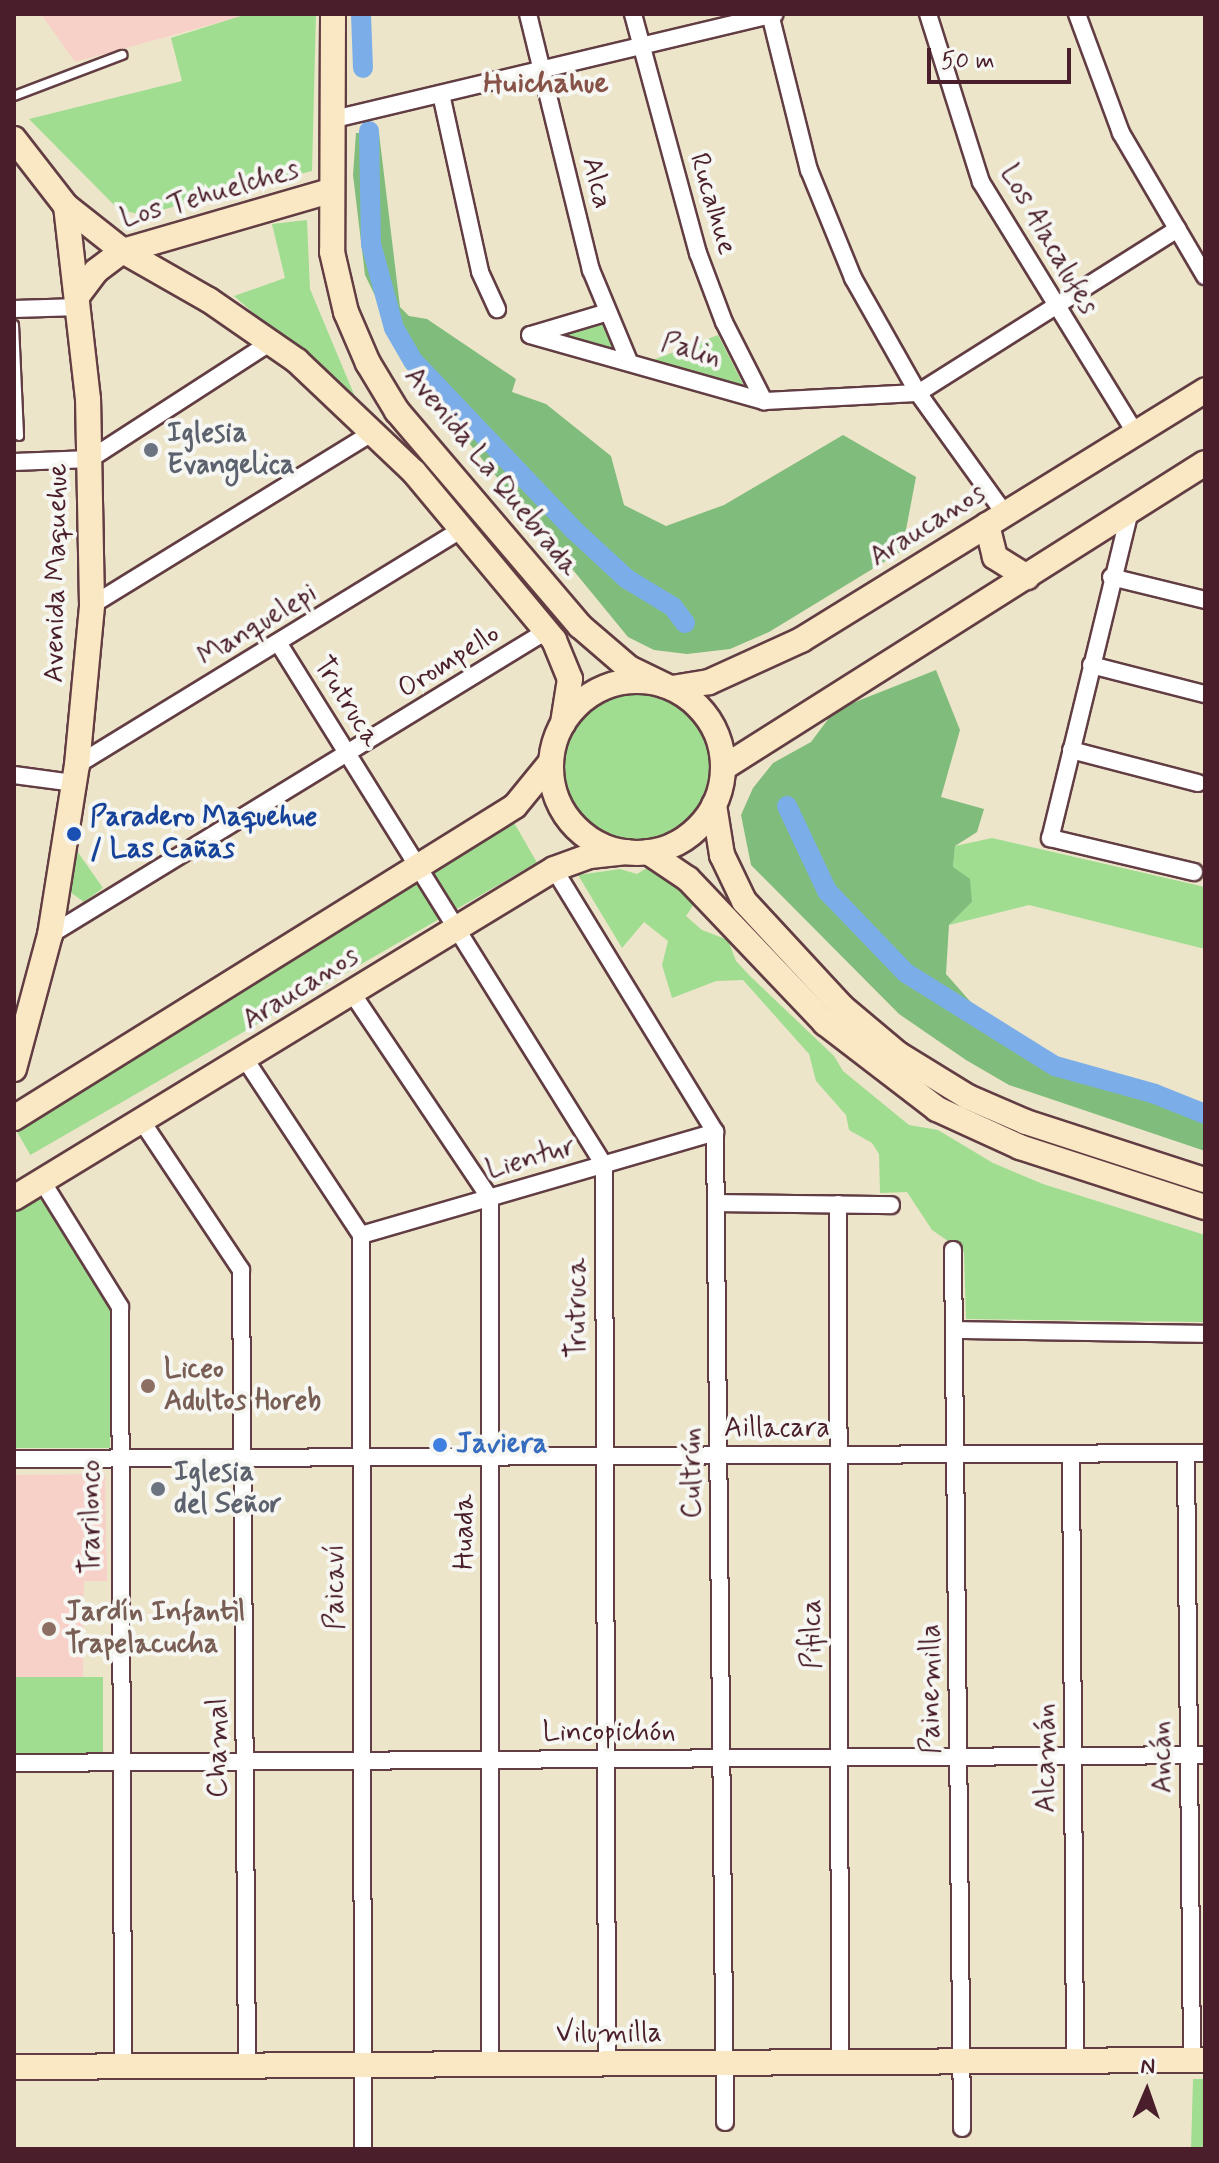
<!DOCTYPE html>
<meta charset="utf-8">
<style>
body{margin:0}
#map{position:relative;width:1219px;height:2163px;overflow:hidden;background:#ede5ca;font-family:Mynerve,sans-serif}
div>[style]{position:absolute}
.built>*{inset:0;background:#f7d1c8}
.green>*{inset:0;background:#a0dd91;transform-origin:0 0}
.round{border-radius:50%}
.forest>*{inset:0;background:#80bc7b}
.canal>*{height:20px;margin:-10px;padding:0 10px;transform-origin:10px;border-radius:10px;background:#7baee8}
.roads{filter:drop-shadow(2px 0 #623d43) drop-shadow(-2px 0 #623d43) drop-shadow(0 2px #623d43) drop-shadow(0 -2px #623d43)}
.lane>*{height:8px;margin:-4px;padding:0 4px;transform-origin:4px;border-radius:4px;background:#fff}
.street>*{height:16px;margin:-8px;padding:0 8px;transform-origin:8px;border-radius:8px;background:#fff}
.secondary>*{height:24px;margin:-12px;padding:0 12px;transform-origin:12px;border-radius:12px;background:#fae7c3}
.secondary>.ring{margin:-12px;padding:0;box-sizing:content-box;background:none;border:24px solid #fae7c3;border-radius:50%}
.dots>*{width:22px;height:22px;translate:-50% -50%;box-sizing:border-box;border:4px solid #f6f6f2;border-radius:50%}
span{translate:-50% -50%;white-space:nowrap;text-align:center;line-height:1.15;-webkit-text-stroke:8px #f6f6f2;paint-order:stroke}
.street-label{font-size:28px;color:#4a1f2b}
.worship-label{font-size:28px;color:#5b616d;font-weight:700}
.left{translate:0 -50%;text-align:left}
.transit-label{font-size:28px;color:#164399;font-weight:700}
.education-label{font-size:28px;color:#785e54;font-weight:700}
.shop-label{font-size:28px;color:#366cbe;font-weight:700}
.neighbourhood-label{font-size:30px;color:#875247;font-weight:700}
.frame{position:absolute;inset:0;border:16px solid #4a1f2b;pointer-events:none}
.north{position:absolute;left:1107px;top:2051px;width:80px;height:80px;-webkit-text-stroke:6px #f6f6f2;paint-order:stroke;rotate:2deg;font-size:22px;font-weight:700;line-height:32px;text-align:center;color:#4a1f2b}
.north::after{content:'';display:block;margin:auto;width:28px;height:36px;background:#4a1f2b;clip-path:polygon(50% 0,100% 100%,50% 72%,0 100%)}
.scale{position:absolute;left:927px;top:48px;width:144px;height:36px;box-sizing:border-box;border:4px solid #4a1f2b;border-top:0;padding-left:10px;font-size:24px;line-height:28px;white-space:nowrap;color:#4a1f2b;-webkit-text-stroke:6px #f6f6f2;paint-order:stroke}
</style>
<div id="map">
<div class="built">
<div style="clip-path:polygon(41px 14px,241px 14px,242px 16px,75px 62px)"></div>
<div style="clip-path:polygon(105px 1474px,107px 1581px,84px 1581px,83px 1677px,14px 1677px,14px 1475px)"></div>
</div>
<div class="green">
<div style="clip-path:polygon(247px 14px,316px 14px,312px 171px,142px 215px,118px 209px,29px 119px,182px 81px,171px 38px)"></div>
<div style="clip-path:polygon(307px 220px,310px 289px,358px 404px,234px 296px,285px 278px,272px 224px)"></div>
<div style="clip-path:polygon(602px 320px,618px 351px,552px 335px)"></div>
<div style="clip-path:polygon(718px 335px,745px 388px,653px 360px)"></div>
<div class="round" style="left:559px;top:689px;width:156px;height:156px"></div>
<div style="left:513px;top:821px;width:48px;height:585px;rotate:60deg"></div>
<div style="clip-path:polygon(992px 838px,1205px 887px,1205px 949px,1029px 905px,949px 925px,972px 902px,953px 867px,955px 846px)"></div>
<div style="clip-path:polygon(77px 851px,103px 888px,84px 902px,70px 892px)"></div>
<div style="clip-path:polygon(650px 866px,698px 898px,686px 916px,702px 930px,728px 940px,736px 961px,750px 976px,834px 1056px,843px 1071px,909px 1125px,938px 1130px,993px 1163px,1043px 1184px,1205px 1235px,1205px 1322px,966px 1319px,964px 1252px,932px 1230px,907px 1192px,880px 1193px,879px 1154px,872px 1143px,849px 1130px,846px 1115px,816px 1081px,809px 1054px,743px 980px,716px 981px,672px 998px,662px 965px,668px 941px,644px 922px,622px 948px,578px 875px,620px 869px,637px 874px)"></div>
<div style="clip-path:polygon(39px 1194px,110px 1308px,110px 1448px,14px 1448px,14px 1209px)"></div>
<div style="left:14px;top:1677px;width:89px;height:81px"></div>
<div style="clip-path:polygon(1193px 2079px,1205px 2079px,1205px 2149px,1191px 2149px)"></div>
</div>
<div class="forest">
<div style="clip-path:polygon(356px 133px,379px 133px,400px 307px,409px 316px,427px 319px,516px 379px,512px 392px,546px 404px,611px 456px,624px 505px,666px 526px,724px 505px,843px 435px,916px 477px,902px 551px,769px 632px,730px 649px,687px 654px,654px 650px,628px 637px,414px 376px,365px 275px,353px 175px)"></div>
<div style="clip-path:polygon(936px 670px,960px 730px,941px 797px,984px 809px,977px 832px,955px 846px,953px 867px,970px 879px,972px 902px,949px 925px,946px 974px,999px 1034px,1055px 1066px,1155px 1094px,1205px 1114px,1205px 1151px,1009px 1085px,966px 1060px,899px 1014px,751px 865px,741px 815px,753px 788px,773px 763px,811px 742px,835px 710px)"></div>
</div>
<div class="canal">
<div style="left:361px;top:14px;width:54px;rotate:87.9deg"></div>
<div style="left:369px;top:131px;width:113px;rotate:89deg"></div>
<div style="left:371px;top:244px;width:87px;rotate:74.7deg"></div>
<div style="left:394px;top:328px;width:39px;rotate:60deg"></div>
<div style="left:414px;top:362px;width:232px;rotate:46.4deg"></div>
<div style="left:574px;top:530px;width:72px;rotate:42.8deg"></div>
<div style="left:627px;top:579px;width:54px;rotate:31.3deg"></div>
<div style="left:673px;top:607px;width:20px;rotate:53deg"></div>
<div style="left:787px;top:806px;width:94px;rotate:64.8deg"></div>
<div style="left:827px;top:891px;width:114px;rotate:46.1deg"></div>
<div style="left:906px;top:973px;width:176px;rotate:32deg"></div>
<div style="left:1055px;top:1066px;width:104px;rotate:15.6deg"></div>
<div style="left:1155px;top:1094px;width:54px;rotate:21.8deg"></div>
</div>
<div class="roads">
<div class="lane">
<div style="left:14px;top:96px;width:116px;rotate:-20.8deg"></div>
<div style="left:14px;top:325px;width:111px;rotate:87.4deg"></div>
</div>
<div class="street">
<div style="left:528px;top:14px;width:264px;rotate:76.2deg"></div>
<div style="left:591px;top:270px;width:96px;rotate:67.4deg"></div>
<div style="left:633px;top:14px;width:248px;rotate:74.8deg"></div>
<div style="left:698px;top:253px;width:74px;rotate:69.4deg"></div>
<div style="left:724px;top:322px;width:89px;rotate:63.1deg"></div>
<div style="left:770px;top:14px;width:161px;rotate:76deg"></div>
<div style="left:809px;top:170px;width:117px;rotate:67.8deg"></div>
<div style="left:853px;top:278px;width:132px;rotate:60.5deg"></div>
<div style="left:918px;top:393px;width:149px;rotate:54.3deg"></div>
<div style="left:928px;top:14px;width:176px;rotate:72.5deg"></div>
<div style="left:981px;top:182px;width:296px;rotate:58.4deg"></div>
<div style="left:1077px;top:14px;width:127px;rotate:69.7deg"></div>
<div style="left:1121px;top:133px;width:166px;rotate:59.6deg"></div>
<div style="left:441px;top:94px;width:182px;rotate:77.6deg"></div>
<div style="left:480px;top:272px;width:41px;rotate:65.3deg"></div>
<div style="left:330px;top:120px;width:457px;rotate:-13.4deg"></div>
<div style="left:14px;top:309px;width:66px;rotate:-1.7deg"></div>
<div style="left:530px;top:335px;width:243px;rotate:15.8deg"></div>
<div style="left:764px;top:401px;width:154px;rotate:-3deg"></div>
<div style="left:918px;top:393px;width:307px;rotate:-32.3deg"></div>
<div style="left:531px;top:335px;width:77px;rotate:-16.6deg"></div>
<div style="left:14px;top:462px;width:76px;rotate:-2.3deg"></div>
<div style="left:90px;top:459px;width:216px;rotate:-32.9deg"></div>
<div style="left:1130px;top:511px;width:337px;rotate:103.7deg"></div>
<div style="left:1050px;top:838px;width:148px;rotate:13.3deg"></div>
<div style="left:1111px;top:577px;width:97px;rotate:13.7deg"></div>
<div style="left:92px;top:605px;width:332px;rotate:-31.6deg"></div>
<div style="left:279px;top:644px;width:614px;rotate:58.04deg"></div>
<div style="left:604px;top:1165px;width:899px;rotate:89.81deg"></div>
<div style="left:1091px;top:665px;width:118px;rotate:14.3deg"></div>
<div style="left:1071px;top:750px;width:131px;rotate:14.6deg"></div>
<div style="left:77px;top:765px;width:454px;rotate:-31.5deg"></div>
<div style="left:14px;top:775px;width:61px;rotate:7.6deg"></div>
<div style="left:554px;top:869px;width:308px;rotate:58.5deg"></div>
<div style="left:715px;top:1132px;width:990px;rotate:89.42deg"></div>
<div style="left:50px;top:935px;width:584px;rotate:-31.49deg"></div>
<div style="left:352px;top:993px;width:247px;rotate:56.1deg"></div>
<div style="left:490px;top:1198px;width:867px;rotate:90deg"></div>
<div style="left:245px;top:1059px;width:211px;rotate:56.6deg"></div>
<div style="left:361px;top:1235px;width:914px;rotate:89.87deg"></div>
<div style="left:143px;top:1123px;width:177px;rotate:56.3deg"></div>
<div style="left:241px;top:1270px;width:796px;rotate:89.57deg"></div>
<div style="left:42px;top:1181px;width:148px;rotate:58.2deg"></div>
<div style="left:120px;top:1307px;width:760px;rotate:89.77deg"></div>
<div style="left:720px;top:1203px;width:171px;rotate:0.7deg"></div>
<div style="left:838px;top:1204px;width:859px;rotate:89.87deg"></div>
<div style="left:361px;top:1235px;width:369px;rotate:-16.2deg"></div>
<div style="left:953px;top:1250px;width:878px;rotate:89.41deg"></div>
<div style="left:956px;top:1330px;width:249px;rotate:0.9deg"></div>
<div style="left:1186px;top:1453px;width:607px;rotate:89.43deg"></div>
<div style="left:1071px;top:1454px;width:607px;rotate:89.62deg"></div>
<div style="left:14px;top:1459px;width:1191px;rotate:-0.29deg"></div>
<div style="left:14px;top:1763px;width:1191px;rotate:-0.38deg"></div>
</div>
<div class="secondary">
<div style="left:333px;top:14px;width:238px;rotate:90.2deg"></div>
<div style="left:332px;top:252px;width:62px;rotate:76.9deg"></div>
<div style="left:346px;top:312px;width:56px;rotate:66.7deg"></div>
<div style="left:368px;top:363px;width:56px;rotate:58.9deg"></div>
<div style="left:397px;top:411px;width:282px;rotate:49.6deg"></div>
<div style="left:580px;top:626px;width:65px;rotate:40.6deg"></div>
<div style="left:629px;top:668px;width:39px;rotate:26deg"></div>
<div style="left:14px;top:139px;width:85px;rotate:52.2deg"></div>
<div style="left:66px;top:206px;width:73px;rotate:38.3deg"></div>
<div style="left:123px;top:251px;width:99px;rotate:29.7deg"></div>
<div style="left:209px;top:300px;width:107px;rotate:34.7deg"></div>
<div style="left:297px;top:361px;width:161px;rotate:43.5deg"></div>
<div style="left:414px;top:472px;width:219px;rotate:50.2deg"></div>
<div style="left:554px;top:640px;width:42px;rotate:67.7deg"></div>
<div style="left:570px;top:679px;width:45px;rotate:99deg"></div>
<div style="left:78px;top:295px;width:30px;rotate:-53deg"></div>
<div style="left:96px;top:271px;width:34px;rotate:-37deg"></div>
<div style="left:123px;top:251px;width:215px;rotate:-16.2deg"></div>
<div style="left:987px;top:525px;width:33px;rotate:76deg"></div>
<div style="left:995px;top:557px;width:38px;rotate:32deg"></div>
<div class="ring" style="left:551px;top:681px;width:148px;height:148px"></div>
<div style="left:672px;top:688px;width:37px;rotate:-9deg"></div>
<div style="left:709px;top:682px;width:101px;rotate:-24.5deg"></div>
<div style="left:801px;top:640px;width:475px;rotate:-31.7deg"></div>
<div style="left:723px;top:768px;width:570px;rotate:-32.32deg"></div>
<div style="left:714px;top:805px;width:51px;rotate:80.9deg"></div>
<div style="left:722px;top:855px;width:51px;rotate:64.4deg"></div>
<div style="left:744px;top:901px;width:144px;rotate:47.2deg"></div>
<div style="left:842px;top:1007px;width:73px;rotate:40deg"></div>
<div style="left:898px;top:1054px;width:82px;rotate:31.6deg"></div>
<div style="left:968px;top:1097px;width:63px;rotate:23.3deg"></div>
<div style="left:1026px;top:1122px;width:188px;rotate:18deg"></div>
<div style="left:648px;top:852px;width:48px;rotate:34deg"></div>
<div style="left:688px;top:879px;width:199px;rotate:46.4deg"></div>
<div style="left:825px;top:1023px;width:141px;rotate:37.5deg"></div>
<div style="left:937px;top:1109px;width:91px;rotate:24.6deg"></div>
<div style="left:1020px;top:1147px;width:194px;rotate:18deg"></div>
<div style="left:14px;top:1069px;width:139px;rotate:-75deg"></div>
<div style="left:50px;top:935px;width:172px;rotate:-81deg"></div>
<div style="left:77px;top:765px;width:161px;rotate:-84.6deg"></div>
<div style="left:92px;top:605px;width:206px;rotate:-91.1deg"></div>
<div style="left:88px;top:399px;width:194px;rotate:-96.5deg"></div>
<div style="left:14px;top:1118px;width:590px;rotate:-31.91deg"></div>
<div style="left:515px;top:806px;width:57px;rotate:-50.7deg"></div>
<div style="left:14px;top:1198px;width:632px;rotate:-31.35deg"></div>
<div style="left:554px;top:869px;width:38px;rotate:-20deg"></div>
<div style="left:590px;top:856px;width:37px;rotate:-6deg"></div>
<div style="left:14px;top:2067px;width:1191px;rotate:-0.34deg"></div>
</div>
</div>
<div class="dots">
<div style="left:151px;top:450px;background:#6b7280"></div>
<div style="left:74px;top:834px;background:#1a4fb4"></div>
<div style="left:148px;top:1386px;background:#8d6e63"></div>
<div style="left:440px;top:1445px;background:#3f7fe0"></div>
<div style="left:158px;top:1489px;background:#6b7280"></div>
<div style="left:49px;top:1629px;background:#8d6e63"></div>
</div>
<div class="street-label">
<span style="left:596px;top:183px;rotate:76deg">Alca</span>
<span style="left:210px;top:195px;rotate:-16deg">Los Tehuelches</span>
<span style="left:712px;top:204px;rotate:73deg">Rucalhue</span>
<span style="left:1048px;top:240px;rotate:60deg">Los Alacalufes</span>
<span style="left:691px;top:351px;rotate:17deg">Palin</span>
<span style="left:491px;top:472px;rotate:51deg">Avenida La Quebrada</span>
<span style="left:928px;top:526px;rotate:-32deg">Araucanos</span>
<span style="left:57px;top:573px;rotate:-89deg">Avenida Maquehue</span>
<span style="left:258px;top:626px;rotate:-31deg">Manquelepi</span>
<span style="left:449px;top:662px;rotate:-32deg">Orompello</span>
<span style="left:346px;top:702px;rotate:58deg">Trutruca</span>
<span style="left:301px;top:989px;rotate:-32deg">Araucanos</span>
<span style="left:531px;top:1159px;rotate:-16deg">Lientur</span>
<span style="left:578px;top:1308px;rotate:-90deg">Trutruca</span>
<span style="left:777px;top:1429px">Aillacara</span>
<span style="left:693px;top:1473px;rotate:-90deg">Cultrún</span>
<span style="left:92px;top:1517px;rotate:-90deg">Trarilonco</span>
<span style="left:465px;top:1532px;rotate:-90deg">Huada</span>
<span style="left:336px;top:1587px;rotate:-90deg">Paicaví</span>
<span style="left:813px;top:1634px;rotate:-90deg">Pifilca</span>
<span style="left:932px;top:1689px;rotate:-90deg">Painemilla</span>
<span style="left:609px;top:1733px">Lincopichón</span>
<span style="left:219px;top:1748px;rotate:-90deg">Chamal</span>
<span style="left:1163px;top:1757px;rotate:-91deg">Ancán</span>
<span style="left:1047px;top:1758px;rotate:-90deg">Alcamán</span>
<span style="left:609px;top:2034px">Vilumilla</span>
</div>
<div class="worship-label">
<span class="left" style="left:167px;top:450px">Iglesia<br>Evangelica</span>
<span class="left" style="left:174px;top:1489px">Iglesia<br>del Señor</span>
</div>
<div class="transit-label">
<span class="left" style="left:90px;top:834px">Paradero Maquehue<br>/ Las Cañas</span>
</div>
<div class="education-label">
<span class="left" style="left:164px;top:1386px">Liceo<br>Adultos Horeb</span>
<span class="left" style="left:65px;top:1629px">Jardín Infantil<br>Trapelacucha</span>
</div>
<div class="shop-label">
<span class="left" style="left:456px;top:1445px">Javiera</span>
</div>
<div class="neighbourhood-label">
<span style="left:546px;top:84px">Huichahue</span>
</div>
<div class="frame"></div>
<div class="north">N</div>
<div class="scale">50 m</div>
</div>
